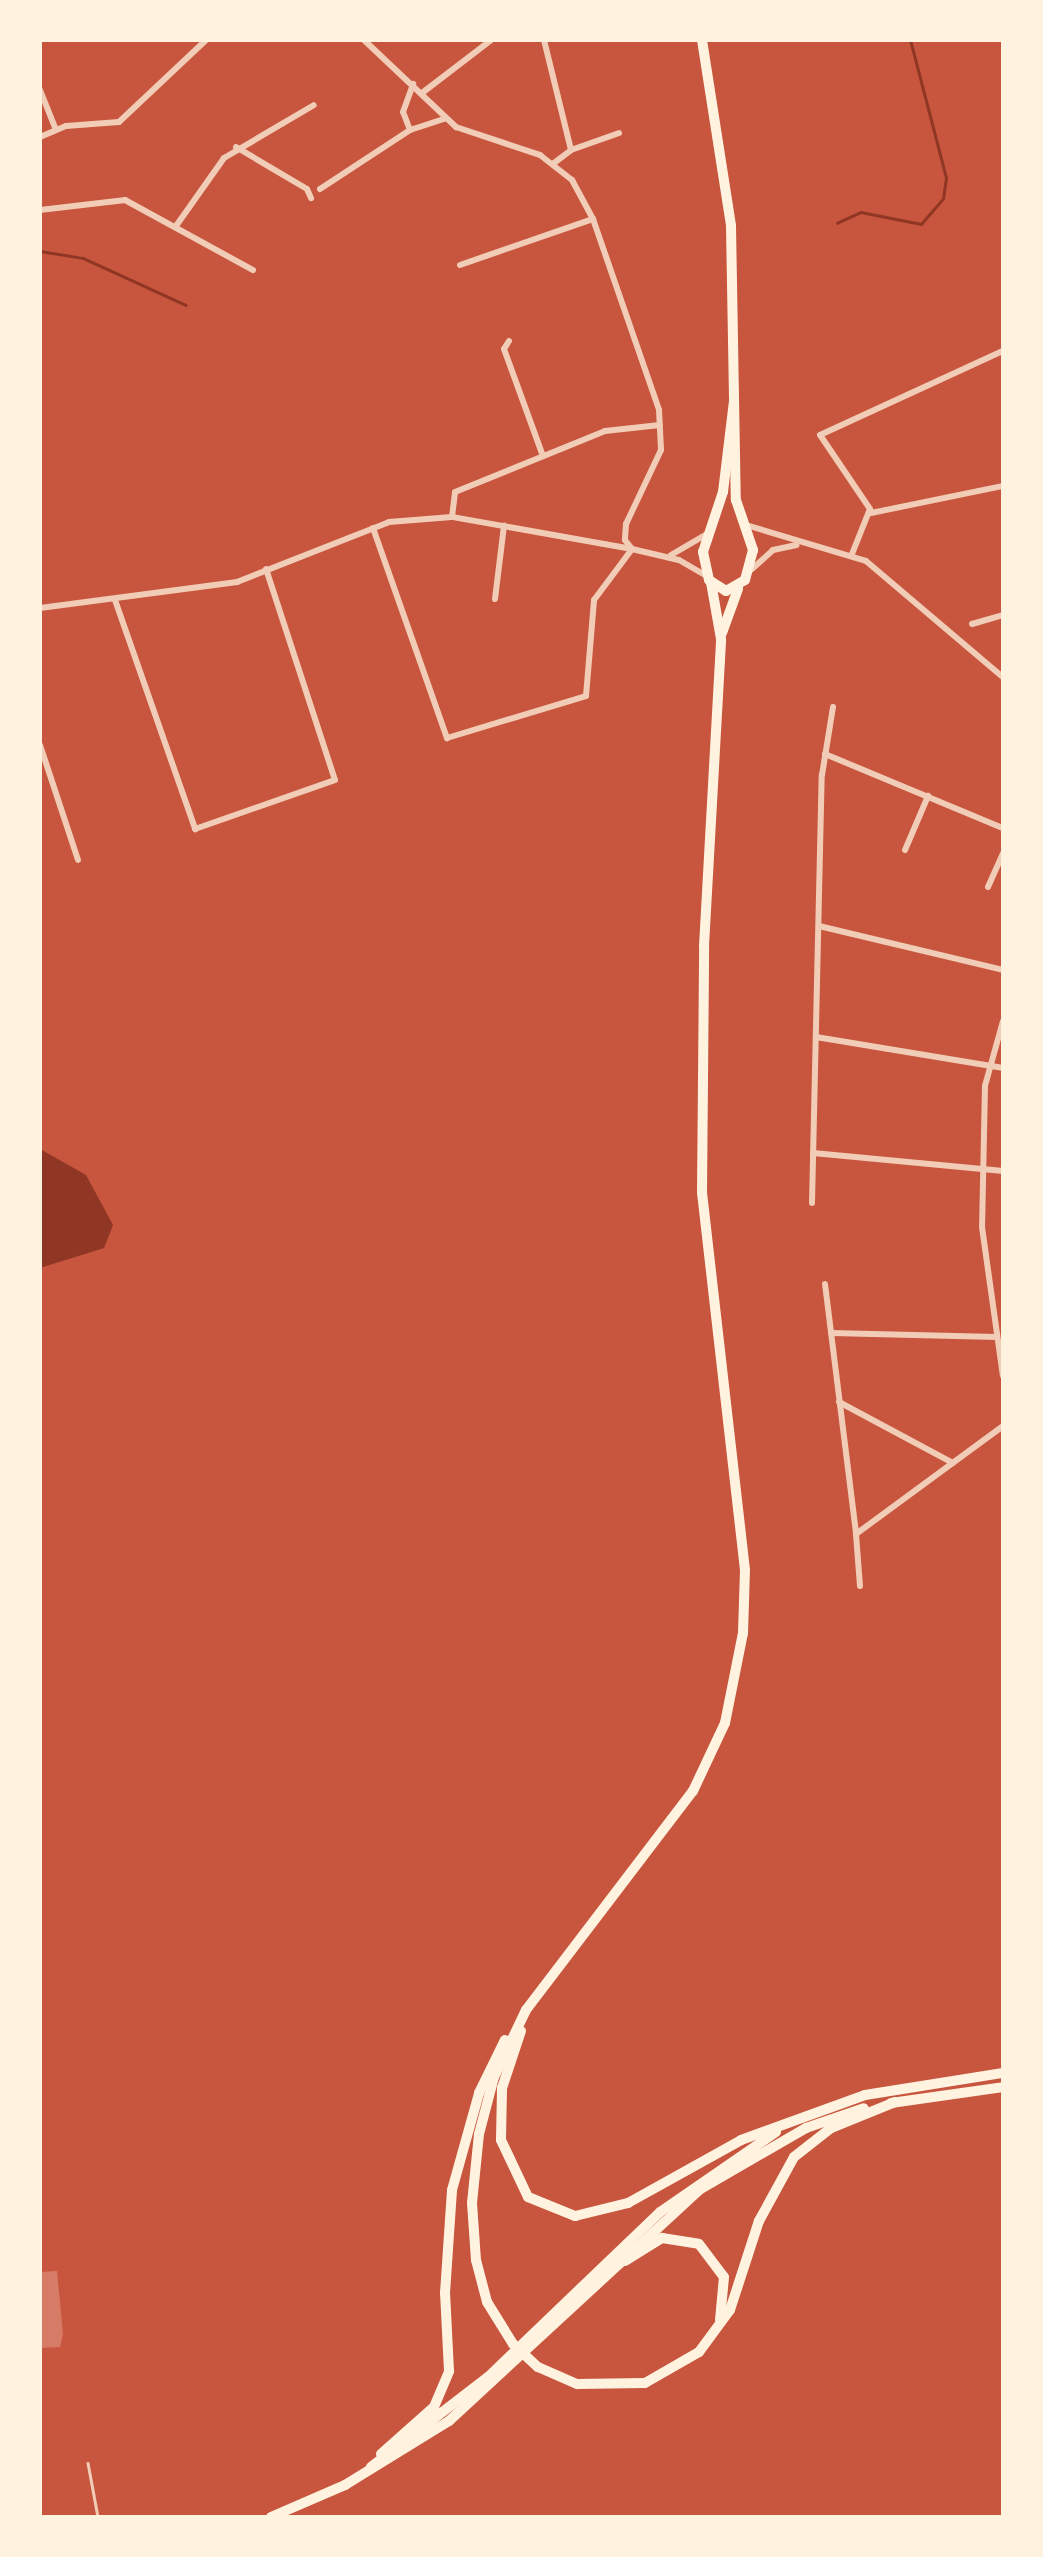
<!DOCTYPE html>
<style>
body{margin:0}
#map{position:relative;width:1043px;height:2557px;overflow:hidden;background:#c8553d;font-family:"Asap Condensed",sans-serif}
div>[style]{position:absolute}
.water>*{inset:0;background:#8f3625}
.stream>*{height:2.5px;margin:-1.25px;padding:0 1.25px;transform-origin:1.25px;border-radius:1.25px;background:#8f3625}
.building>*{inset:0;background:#d67c66}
.service>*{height:2.5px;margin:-1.25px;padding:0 1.25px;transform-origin:1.25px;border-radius:1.25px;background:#f1ccb7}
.minor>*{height:6px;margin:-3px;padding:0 3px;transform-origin:3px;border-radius:3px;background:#f1ccb7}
.primary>*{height:10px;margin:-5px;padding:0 5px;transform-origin:5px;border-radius:5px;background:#fff3e0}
.trunk>*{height:10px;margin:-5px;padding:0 5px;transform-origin:5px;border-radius:5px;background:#fff3e0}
span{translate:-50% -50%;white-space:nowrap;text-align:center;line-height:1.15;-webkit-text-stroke:8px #fff3e0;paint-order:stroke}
.frame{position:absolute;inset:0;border:42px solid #fff3e0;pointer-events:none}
</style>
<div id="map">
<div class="water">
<div style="clip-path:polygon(40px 1149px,86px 1175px,113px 1225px,104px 1248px,40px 1268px)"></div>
</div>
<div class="stream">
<div style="left:837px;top:223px;width:26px;rotate:-25deg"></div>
<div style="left:861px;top:212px;width:61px;rotate:11.3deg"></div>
<div style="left:921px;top:224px;width:33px;rotate:-49deg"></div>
<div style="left:943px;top:199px;width:21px;rotate:-82deg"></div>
<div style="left:946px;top:178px;width:143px;rotate:-104.6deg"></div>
<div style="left:40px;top:251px;width:44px;rotate:9.2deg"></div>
<div style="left:83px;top:258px;width:113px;rotate:24.5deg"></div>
</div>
<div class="building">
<div style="clip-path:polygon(57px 2271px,63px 2334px,60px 2347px,40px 2348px,40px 2272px)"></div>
</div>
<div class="service">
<div style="left:88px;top:2463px;width:55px;rotate:79.5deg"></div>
</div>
<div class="minor">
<div style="left:364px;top:40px;width:127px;rotate:43.4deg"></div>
<div style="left:456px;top:127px;width:89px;rotate:18.4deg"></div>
<div style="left:540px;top:155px;width:41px;rotate:38deg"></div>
<div style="left:572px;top:180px;width:44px;rotate:61.7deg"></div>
<div style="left:593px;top:219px;width:202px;rotate:70.9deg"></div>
<div style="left:659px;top:410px;width:40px;rotate:87.1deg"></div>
<div style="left:661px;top:450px;width:82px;rotate:115.3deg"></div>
<div style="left:626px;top:524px;width:16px;rotate:94deg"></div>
<div style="left:625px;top:540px;width:11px;rotate:52deg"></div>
<div style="left:632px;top:549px;width:48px;rotate:13.2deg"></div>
<div style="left:679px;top:560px;width:32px;rotate:30deg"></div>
<div style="left:544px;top:40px;width:113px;rotate:76.2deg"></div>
<div style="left:40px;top:90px;width:43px;rotate:68.2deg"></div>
<div style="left:422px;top:93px;width:87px;rotate:-37.5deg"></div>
<div style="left:410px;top:130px;width:19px;rotate:-111deg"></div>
<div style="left:403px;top:112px;width:30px;rotate:-70deg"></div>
<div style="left:40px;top:137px;width:28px;rotate:-23deg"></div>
<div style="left:66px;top:126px;width:53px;rotate:-4.3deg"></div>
<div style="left:119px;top:122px;width:120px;rotate:-43.3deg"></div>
<div style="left:236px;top:147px;width:82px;rotate:30.6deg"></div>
<div style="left:307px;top:189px;width:10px;rotate:66deg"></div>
<div style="left:554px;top:163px;width:21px;rotate:-37deg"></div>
<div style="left:571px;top:150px;width:51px;rotate:-19.5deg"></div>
<div style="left:320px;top:189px;width:108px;rotate:-33.2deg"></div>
<div style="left:410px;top:130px;width:38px;rotate:-18deg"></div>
<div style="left:40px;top:210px;width:86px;rotate:-6.7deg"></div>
<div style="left:125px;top:200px;width:146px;rotate:28.7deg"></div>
<div style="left:176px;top:226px;width:83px;rotate:-54.8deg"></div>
<div style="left:224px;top:158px;width:104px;rotate:-30.5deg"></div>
<div style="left:460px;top:265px;width:141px;rotate:-19.1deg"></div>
<div style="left:509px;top:341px;width:9px;rotate:122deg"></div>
<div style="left:504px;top:349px;width:114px;rotate:70deg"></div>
<div style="left:871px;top:513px;width:135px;rotate:-11.6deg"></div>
<div style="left:746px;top:525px;width:125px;rotate:16.7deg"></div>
<div style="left:866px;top:561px;width:180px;rotate:40.3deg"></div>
<div style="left:373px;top:528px;width:223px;rotate:70.6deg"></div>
<div style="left:447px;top:738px;width:145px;rotate:-16.8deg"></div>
<div style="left:586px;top:696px;width:96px;rotate:-85.2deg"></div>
<div style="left:594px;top:600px;width:64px;rotate:-53.3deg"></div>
<div style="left:632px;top:549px;width:183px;rotate:-169.9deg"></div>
<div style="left:852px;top:554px;width:48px;rotate:-68.2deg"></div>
<div style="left:870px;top:509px;width:89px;rotate:-124deg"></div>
<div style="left:820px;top:435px;width:201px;rotate:-24.7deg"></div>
<div style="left:671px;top:555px;width:42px;rotate:-30.3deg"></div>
<div style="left:752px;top:569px;width:28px;rotate:-42deg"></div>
<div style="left:773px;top:550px;width:24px;rotate:-12deg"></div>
<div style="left:495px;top:599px;width:74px;rotate:-83deg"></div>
<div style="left:115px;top:600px;width:243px;rotate:70.7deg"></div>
<div style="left:195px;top:829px;width:148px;rotate:-19.3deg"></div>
<div style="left:335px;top:780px;width:222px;rotate:-108.1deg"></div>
<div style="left:40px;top:608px;width:199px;rotate:-7.5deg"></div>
<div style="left:237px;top:582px;width:163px;rotate:-21.5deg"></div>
<div style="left:389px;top:522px;width:63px;rotate:-4.5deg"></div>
<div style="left:452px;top:517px;width:25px;rotate:-83deg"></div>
<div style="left:455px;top:492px;width:162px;rotate:-22.1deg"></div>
<div style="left:605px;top:431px;width:55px;rotate:-6.2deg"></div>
<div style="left:972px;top:624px;width:32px;rotate:-16deg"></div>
<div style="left:40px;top:745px;width:121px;rotate:71.7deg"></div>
<div style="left:825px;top:754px;width:193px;rotate:22.6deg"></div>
<div style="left:905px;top:850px;width:59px;rotate:-66.9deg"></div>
<div style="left:988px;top:887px;width:37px;rotate:-66deg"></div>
<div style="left:819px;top:926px;width:189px;rotate:13.4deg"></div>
<div style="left:1003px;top:1021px;width:67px;rotate:105.5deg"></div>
<div style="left:985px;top:1086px;width:141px;rotate:91.2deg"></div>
<div style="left:982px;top:1227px;width:150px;rotate:82deg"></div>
<div style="left:816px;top:1037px;width:190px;rotate:9.4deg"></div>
<div style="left:813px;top:1153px;width:191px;rotate:5.4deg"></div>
<div style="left:812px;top:1203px;width:428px;rotate:-88.7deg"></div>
<div style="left:822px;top:775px;width:69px;rotate:-80.8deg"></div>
<div style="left:825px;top:1284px;width:252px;rotate:82.9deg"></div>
<div style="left:831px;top:1333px;width:166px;rotate:1.4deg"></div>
<div style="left:839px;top:1402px;width:129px;rotate:28.2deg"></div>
<div style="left:860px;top:1586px;width:52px;rotate:-94.4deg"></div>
<div style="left:856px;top:1534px;width:182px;rotate:-36.3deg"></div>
</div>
<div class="primary">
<div style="left:702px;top:40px;width:188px;rotate:81.1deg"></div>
<div style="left:731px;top:226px;width:274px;rotate:89deg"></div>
<div style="left:736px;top:500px;width:53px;rotate:71.2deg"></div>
<div style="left:753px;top:550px;width:31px;rotate:105deg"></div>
<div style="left:745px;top:580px;width:22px;rotate:150deg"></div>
<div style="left:726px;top:591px;width:20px;rotate:-147deg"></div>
<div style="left:709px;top:580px;width:29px;rotate:-102deg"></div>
<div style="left:703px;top:552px;width:63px;rotate:-71.6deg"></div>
<div style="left:723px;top:492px;width:92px;rotate:-83.1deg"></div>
<div style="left:722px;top:633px;width:47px;rotate:-70deg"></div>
<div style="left:526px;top:2010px;width:275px;rotate:-52.7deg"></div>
<div style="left:693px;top:1791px;width:75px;rotate:-64.8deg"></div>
<div style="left:725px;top:1723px;width:92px;rotate:-78.7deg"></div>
<div style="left:743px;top:1633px;width:63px;rotate:-88.2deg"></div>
<div style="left:745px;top:1570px;width:379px;rotate:-96.5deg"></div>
<div style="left:702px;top:1193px;width:247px;rotate:-89.5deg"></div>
<div style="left:704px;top:946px;width:307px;rotate:-86.8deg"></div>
<div style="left:721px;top:639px;width:58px;rotate:-100deg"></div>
<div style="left:271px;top:2517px;width:81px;rotate:-23.4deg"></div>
</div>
<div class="trunk">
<div style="left:526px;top:2010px;width:74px;rotate:115.5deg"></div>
<div style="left:494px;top:2077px;width:59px;rotate:104.7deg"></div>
<div style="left:479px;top:2134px;width:69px;rotate:95.8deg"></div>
<div style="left:472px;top:2203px;width:57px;rotate:86deg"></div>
<div style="left:476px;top:2260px;width:43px;rotate:75.3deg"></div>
<div style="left:487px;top:2302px;width:49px;rotate:58.2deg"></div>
<div style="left:513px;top:2344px;width:34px;rotate:43deg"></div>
<div style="left:538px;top:2367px;width:43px;rotate:23.6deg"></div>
<div style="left:577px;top:2384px;width:68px;rotate:-0.8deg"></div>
<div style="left:645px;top:2383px;width:62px;rotate:-29.9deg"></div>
<div style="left:699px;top:2352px;width:52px;rotate:-53.6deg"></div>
<div style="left:730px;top:2310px;width:94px;rotate:-72deg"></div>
<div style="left:759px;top:2221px;width:73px;rotate:-61.3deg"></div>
<div style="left:794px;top:2157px;width:47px;rotate:-38.1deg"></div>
<div style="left:831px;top:2128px;width:69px;rotate:-22.1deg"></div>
<div style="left:521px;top:2031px;width:60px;rotate:108.4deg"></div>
<div style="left:502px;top:2088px;width:52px;rotate:91.1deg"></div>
<div style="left:501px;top:2140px;width:63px;rotate:64.7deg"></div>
<div style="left:528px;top:2197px;width:51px;rotate:22deg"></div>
<div style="left:575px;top:2216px;width:55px;rotate:-13.8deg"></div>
<div style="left:628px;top:2203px;width:129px;rotate:-29.1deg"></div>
<div style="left:741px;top:2140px;width:132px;rotate:-19.9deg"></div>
<div style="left:865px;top:2095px;width:140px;rotate:-9.1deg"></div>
<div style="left:891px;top:2103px;width:113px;rotate:-8.1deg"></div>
<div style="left:625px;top:2261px;width:44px;rotate:-31.9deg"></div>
<div style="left:662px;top:2238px;width:37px;rotate:9deg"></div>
<div style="left:699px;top:2244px;width:41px;rotate:52.9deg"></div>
<div style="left:724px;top:2277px;width:43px;rotate:95.3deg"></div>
<div style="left:381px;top:2454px;width:71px;rotate:-41.6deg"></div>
<div style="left:434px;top:2407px;width:39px;rotate:-67deg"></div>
<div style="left:449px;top:2371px;width:78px;rotate:-92.9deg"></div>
<div style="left:445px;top:2293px;width:103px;rotate:-86.1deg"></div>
<div style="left:452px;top:2190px;width:101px;rotate:-74.4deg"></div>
<div style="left:479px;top:2093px;width:59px;rotate:-63.9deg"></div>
<div style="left:371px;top:2467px;width:148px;rotate:-37.6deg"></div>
<div style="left:488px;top:2377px;width:238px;rotate:-43.8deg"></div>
<div style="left:660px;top:2212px;width:141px;rotate:-34.6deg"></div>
<div style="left:345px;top:2485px;width:122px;rotate:-31.6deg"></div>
<div style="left:449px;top:2421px;width:340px;rotate:-42.7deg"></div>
<div style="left:699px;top:2190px;width:124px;rotate:-30.1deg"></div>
<div style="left:806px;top:2128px;width:61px;rotate:-19deg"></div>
</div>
<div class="frame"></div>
</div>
